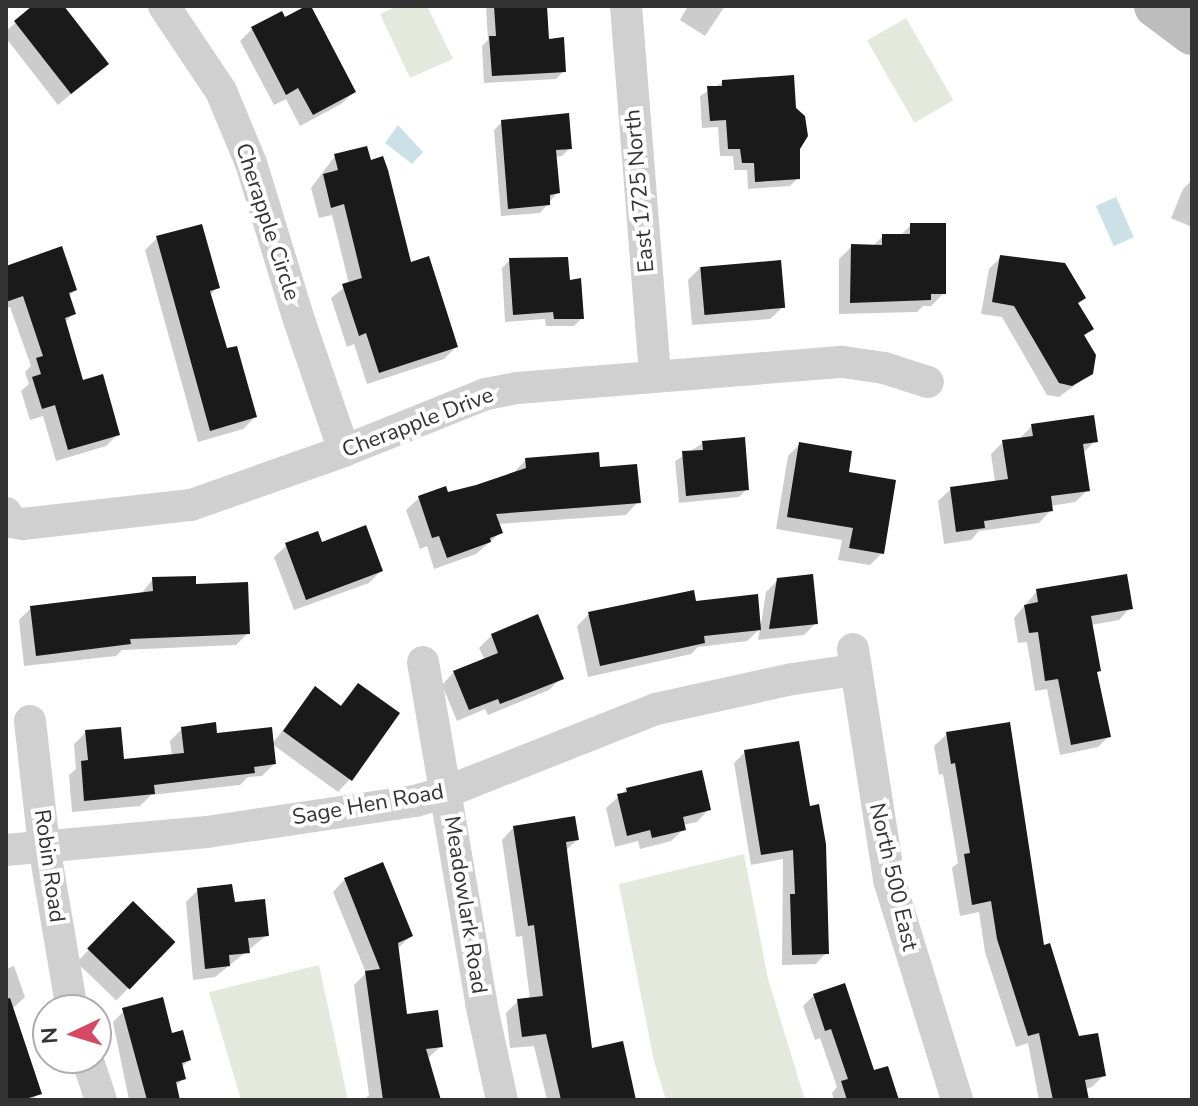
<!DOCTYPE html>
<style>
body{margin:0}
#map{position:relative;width:1198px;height:1106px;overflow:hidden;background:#fff;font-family:"Nunito Sans",sans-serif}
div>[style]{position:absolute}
.green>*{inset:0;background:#e4e9dd;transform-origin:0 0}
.water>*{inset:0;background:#cce0e7;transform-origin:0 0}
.shadow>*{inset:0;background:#0003;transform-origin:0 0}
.building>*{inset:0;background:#1a1a1a;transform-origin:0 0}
.street>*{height:32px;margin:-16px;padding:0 16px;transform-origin:16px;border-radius:16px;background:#d0d0d0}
.secondary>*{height:44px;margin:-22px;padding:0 22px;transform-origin:22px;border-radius:22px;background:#bdbdbd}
span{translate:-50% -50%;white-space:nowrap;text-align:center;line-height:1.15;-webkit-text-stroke:8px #fff;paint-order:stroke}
.street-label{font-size:22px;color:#333}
.frame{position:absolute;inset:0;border:8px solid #333;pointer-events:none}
.north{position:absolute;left:32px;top:994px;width:80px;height:80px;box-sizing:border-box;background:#fff;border:2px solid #adadad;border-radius:50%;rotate:266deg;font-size:22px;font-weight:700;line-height:32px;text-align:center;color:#333}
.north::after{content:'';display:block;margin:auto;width:28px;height:36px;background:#d64965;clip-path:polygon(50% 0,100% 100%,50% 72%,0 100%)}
</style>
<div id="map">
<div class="green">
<div style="clip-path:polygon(398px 6px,427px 6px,453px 59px,410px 78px,380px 14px)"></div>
<div style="left:906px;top:18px;width:95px;height:45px;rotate:60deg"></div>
<div style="clip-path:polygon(744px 854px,768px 979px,805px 1100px,666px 1100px,654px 1061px,619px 884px)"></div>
<div style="clip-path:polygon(319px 965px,348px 1100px,241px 1100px,209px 992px)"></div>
</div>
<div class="water">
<div style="clip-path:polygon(398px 125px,423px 152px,412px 164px,385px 143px)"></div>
<div style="left:1116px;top:197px;width:44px;height:22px;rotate:66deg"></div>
</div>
<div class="shadow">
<div style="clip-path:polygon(35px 6px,62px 6px,107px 64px,58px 105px,6px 38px,6px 31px)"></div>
<div style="clip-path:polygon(486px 6px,545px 6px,547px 41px,564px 71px,556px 79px,484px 83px,482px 46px,488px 40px)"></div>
<div style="clip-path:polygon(688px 6px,725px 6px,705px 36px,680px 20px)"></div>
<div style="clip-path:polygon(252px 29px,354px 92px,341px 104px,300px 126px,286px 99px,274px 105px,240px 41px)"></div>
<div style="clip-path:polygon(723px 82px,794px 109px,798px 178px,790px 186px,748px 189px,747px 170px,734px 170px,733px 156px,720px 156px,718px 127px,702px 128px,700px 96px)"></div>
<div style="clip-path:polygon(502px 122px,570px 148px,562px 156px,555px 157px,558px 192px,540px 213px,501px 216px,494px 130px)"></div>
<div style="clip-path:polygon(335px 156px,409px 265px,456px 347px,444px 359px,367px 384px,354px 344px,347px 347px,331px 298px,349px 284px,332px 215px,319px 218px,311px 188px)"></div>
<div style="clip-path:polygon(1192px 180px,1192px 227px,1171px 218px,1183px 189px)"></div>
<div style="clip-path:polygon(911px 225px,944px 293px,931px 306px,923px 306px,917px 312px,839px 314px,839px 259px,852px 246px,872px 247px,883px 236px,900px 236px)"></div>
<div style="clip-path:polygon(157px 238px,217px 288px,209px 296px,226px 351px,255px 417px,243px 429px,198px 442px,145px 250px)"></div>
<div style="clip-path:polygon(1001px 257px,1083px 298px,1077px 304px,1091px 329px,1083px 337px,1091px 373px,1059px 397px,1047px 395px,1002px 317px,981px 314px,989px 269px)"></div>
<div style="clip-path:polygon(510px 260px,568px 282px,582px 318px,574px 326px,546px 326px,545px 319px,505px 322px,502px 268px)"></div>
<div style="clip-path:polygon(6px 268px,75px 290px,68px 297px,74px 313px,65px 322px,82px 382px,118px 434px,106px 446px,56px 461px,43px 416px,30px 420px,21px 391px,29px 384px,25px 372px,31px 366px,10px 307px,6px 308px)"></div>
<div style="clip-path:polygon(700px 268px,783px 307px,770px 319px,692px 325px,688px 280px)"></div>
<div style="clip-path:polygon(1032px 426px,1095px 441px,1082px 454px,1088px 490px,1075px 502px,1050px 506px,1051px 510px,1039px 523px,979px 531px,971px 540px,944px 544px,938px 501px,951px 489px,995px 482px,991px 454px,1003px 442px,1020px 438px)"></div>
<div style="clip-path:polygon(703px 443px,747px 489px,739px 497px,679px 503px,675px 461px)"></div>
<div style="clip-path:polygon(800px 444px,846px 473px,882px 553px,870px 565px,838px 560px,842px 540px,776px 529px,788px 456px)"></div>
<div style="clip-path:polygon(526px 460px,598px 469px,638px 502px,626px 515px,498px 524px,500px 533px,476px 554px,434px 569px,427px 546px,420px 549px,406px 510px,419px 498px,445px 489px,447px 495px,477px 487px,514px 472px)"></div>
<div style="clip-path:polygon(321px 544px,381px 571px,369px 583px,294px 610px,274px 557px,287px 545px)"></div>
<div style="clip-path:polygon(153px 579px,194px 586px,248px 633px,236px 645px,122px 650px,116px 656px,24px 666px,19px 620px,31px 608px,141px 594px)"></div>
<div style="clip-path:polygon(778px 580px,816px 623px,804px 635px,758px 640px,760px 629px,747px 641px,698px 647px,691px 654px,588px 677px,577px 626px,589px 614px,695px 603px,761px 624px,766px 592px)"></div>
<div style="clip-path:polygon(1037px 591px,1130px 608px,1119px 620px,1091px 625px,1098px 671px,1096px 673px,1109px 736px,1098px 747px,1060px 755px,1047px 689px,1035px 691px,1027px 642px,1018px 643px,1014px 618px)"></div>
<div style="clip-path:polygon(492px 635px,561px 678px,549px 690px,488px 715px,485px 709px,457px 721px,442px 685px,454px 672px,485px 660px,479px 648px)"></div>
<div style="clip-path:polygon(358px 685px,350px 779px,338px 792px,272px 744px,315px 689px,339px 707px)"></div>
<div style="clip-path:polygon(182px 729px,216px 736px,274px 764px,262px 776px,248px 777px,240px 785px,151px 795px,140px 806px,72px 812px,69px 775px,76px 769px,74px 744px,86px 732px,122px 761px,172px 757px,170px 741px)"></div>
<div style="clip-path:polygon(947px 734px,1042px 947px,1078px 1039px,1104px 1075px,1092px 1087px,1085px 1089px,1087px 1100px,1039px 1100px,1028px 1043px,1016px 1047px,985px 952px,979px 912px,960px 916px,952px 868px,958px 863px,943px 774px,939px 775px,934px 746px)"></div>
<div style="clip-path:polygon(798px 743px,826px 953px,816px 964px,782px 965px,783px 859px,751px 865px,734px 763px,745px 752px)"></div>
<div style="clip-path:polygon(627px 789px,709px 809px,697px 822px,683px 825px,684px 829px,671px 841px,640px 849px,638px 841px,615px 847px,606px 808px)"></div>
<div style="clip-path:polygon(514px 827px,577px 840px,565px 851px,591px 1050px,634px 1100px,547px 1100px,534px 1046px,510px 1048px,506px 1013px,518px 1001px,530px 999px,522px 936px,516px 937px,502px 840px)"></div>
<div style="clip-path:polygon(345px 879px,411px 936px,397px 949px,406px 1017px,441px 1046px,427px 1059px,439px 1100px,364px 1100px,369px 1095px,354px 985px,366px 973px,333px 892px)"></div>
<div style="clip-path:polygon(198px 890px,233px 904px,267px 935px,215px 977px,193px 980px,186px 902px)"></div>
<div style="left:133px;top:904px;width:55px;height:81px;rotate:44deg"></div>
<div style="clip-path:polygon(14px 966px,25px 997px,12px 1009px,39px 1093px,32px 1100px,6px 1100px,6px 969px)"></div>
<div style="clip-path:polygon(814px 995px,896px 1100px,834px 1100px,832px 1093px,837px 1087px,820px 1038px,815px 1040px,803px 1006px)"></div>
<div style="clip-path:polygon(126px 1009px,170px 1035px,189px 1060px,181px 1068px,184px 1078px,175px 1087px,178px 1100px,129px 1100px,113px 1022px)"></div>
</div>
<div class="building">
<div style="clip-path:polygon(32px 6px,64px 6px,109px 64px,71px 94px,14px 21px)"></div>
<div style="clip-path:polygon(306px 6px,311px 6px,356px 92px,313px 115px,298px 88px,286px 95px,251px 27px,282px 11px,285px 17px)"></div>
<div style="clip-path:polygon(494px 6px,547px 6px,549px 39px,564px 37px,566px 72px,492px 76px,489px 36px,496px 36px)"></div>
<div style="clip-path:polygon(794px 75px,796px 108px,805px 116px,808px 136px,800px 149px,800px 179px,755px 182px,754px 163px,742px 163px,740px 149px,728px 149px,726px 120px,710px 121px,707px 86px,722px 86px,722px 80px)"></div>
<div style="clip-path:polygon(569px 113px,572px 149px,556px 150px,560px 193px,550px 195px,550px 205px,508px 209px,501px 120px)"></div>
<div style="clip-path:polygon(367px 146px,371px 160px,383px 156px,388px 170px,411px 262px,429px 256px,458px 347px,379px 373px,366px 333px,359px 336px,342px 284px,362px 278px,344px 204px,331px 208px,323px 174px,338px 170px,334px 154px)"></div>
<div style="clip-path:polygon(910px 223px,946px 223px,946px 294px,931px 294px,931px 300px,850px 303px,851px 244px,882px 245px,882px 234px,910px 234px)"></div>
<div style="clip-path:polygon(202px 224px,220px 288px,210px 291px,227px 348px,237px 346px,257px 417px,210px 431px,156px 236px)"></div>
<div style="clip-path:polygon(62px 246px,77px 290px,69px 293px,76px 314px,65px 318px,83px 380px,103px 374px,120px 435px,68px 450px,55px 405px,42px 409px,32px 377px,41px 374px,36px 358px,43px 356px,23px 296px,6px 302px,6px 266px)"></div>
<div style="clip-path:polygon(1000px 255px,1065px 263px,1086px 298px,1078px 303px,1094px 329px,1084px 335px,1096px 355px,1093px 374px,1072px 386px,1059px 383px,1014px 306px,992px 302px)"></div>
<div style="clip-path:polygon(568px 257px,570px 280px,581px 278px,584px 319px,554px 319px,553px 312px,513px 315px,509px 258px)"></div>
<div style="left:781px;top:260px;width:48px;height:81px;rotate:85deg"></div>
<div style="clip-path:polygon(1094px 415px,1098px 442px,1083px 444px,1090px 491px,1051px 496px,1053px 511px,984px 521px,985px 528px,956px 532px,950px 487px,1008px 479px,1002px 440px,1033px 436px,1031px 424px)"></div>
<div style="clip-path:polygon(745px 437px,749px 490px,686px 496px,682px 451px,703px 450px,702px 441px)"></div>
<div style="clip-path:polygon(799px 442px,852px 451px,849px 472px,896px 480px,884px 554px,849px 548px,853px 528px,787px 517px)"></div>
<div style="clip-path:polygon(599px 452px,600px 467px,637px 464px,641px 503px,496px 514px,503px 533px,490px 538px,491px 542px,447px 558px,439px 536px,432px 538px,418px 496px,446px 486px,448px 492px,476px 485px,526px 468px,525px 458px)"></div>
<div style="clip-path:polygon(366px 525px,383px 571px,306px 600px,285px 543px,318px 531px,322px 542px)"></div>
<div style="clip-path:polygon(813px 574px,818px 624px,769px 629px,777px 578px)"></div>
<div style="clip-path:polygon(1127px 574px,1133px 609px,1091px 616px,1101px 671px,1097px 672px,1111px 737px,1071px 745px,1058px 679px,1045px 681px,1038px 632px,1029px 633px,1024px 605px,1038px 602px,1036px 589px)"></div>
<div style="clip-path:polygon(196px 576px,196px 584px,248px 582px,250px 634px,130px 639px,131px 644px,36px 656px,30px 606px,153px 591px,152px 577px)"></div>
<div style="clip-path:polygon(694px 590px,696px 601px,758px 594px,761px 630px,704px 636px,705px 643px,600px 666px,588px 612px)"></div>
<div style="clip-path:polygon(538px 614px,564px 679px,500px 704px,498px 699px,469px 710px,453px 671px,498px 653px,491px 634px)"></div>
<div style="clip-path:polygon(358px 683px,400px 713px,352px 781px,283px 731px,315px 686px,341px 706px)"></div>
<div style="clip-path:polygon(216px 722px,217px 733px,272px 727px,276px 764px,254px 767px,255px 773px,154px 785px,155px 794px,84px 801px,81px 761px,88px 760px,85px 730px,121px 727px,124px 759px,184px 753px,181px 727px)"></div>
<div style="clip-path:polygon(1010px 722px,1044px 945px,1050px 943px,1079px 1036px,1098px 1033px,1106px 1076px,1085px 1080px,1089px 1100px,1053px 1100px,1039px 1033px,1028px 1036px,997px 939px,991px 901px,972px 905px,964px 854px,970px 853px,955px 763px,951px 764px,946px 732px)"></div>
<div style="clip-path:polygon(799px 741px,810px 806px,819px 804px,826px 844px,829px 954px,792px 955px,790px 894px,795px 894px,793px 850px,761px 855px,744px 750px)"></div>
<div style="clip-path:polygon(702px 770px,711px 810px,683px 817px,686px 830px,652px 838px,650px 830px,627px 836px,617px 794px,627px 792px,626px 788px)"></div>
<div style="clip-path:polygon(575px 816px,579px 840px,566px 842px,592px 1048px,623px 1041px,636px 1100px,561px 1100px,546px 1034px,522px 1037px,517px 999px,543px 996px,534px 925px,528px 926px,513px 826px)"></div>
<div style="clip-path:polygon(383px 862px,413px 936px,398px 943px,407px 1014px,438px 1010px,443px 1047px,426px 1049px,441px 1100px,383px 1100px,365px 971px,380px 969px,344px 878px)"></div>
<div style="clip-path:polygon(232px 884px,235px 902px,265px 899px,269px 936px,248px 938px,250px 953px,229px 955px,230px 966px,205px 969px,197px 888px)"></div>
<div style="left:133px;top:901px;width:59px;height:66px;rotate:44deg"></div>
<div style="clip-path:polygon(845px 983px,874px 1070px,888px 1066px,899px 1100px,847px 1100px,841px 1081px,848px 1079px,831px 1029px,825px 1031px,813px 994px)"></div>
<div style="clip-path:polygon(163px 997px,172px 1033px,183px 1030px,191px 1060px,182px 1063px,186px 1079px,176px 1082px,180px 1100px,147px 1100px,122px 1008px)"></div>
<div style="clip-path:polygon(10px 998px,42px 1094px,22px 1100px,6px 1100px,6px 999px)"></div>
</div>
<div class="street">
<div style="left:164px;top:6px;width:102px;rotate:56.2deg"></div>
<div style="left:221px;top:91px;width:78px;rotate:67.4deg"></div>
<div style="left:251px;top:163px;width:167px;rotate:73deg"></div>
<div style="left:300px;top:323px;width:135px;rotate:71deg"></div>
<div style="left:626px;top:6px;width:371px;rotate:85.5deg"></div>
<div style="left:6px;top:513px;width:10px;rotate:61deg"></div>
<div style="left:11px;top:522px;width:12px;rotate:9deg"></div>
<div style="left:23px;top:524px;width:169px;rotate:-6.5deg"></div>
<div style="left:191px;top:505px;width:162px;rotate:-19.4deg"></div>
<div style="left:344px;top:451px;width:153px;rotate:-21.9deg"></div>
<div style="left:486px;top:394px;width:32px;rotate:-11deg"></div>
<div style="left:517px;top:388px;width:327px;rotate:-4.6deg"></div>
<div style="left:843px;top:362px;width:41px;rotate:8.3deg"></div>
<div style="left:884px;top:368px;width:46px;rotate:17.7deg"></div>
<div style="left:853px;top:649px;width:234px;rotate:81.1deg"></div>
<div style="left:889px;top:880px;width:230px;rotate:72.8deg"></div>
<div style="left:423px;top:662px;width:346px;rotate:80.3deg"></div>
<div style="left:481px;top:1003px;width:99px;rotate:77.8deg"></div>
<div style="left:30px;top:721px;width:126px;rotate:83.6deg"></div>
<div style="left:44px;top:846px;width:166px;rotate:80.3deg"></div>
<div style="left:6px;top:850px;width:202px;rotate:-5.1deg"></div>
<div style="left:207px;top:832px;width:210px;rotate:-8.5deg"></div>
<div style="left:415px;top:801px;width:32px;rotate:-16deg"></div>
<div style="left:446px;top:792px;width:226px;rotate:-21.6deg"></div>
<div style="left:656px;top:709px;width:140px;rotate:-12.4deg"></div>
<div style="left:793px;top:679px;width:63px;rotate:-8.3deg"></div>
<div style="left:87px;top:1058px;width:44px;rotate:71.6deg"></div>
</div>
<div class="secondary">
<div style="left:1156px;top:6px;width:45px;rotate:36.9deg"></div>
</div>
<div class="street-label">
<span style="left:640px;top:191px;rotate:-95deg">East 1725 North</span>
<span style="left:267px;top:222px;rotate:72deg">Cherapple Circle</span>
<span style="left:418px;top:423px;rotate:-21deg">Cherapple Drive</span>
<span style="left:368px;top:805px;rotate:-10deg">Sage Hen Road</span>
<span style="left:49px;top:866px;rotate:82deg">Robin Road</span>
<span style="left:893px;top:877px;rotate:77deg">North 500 East</span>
<span style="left:465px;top:905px;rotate:81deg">Meadowlark Road</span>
</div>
<div class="frame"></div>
<div class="north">N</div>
</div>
